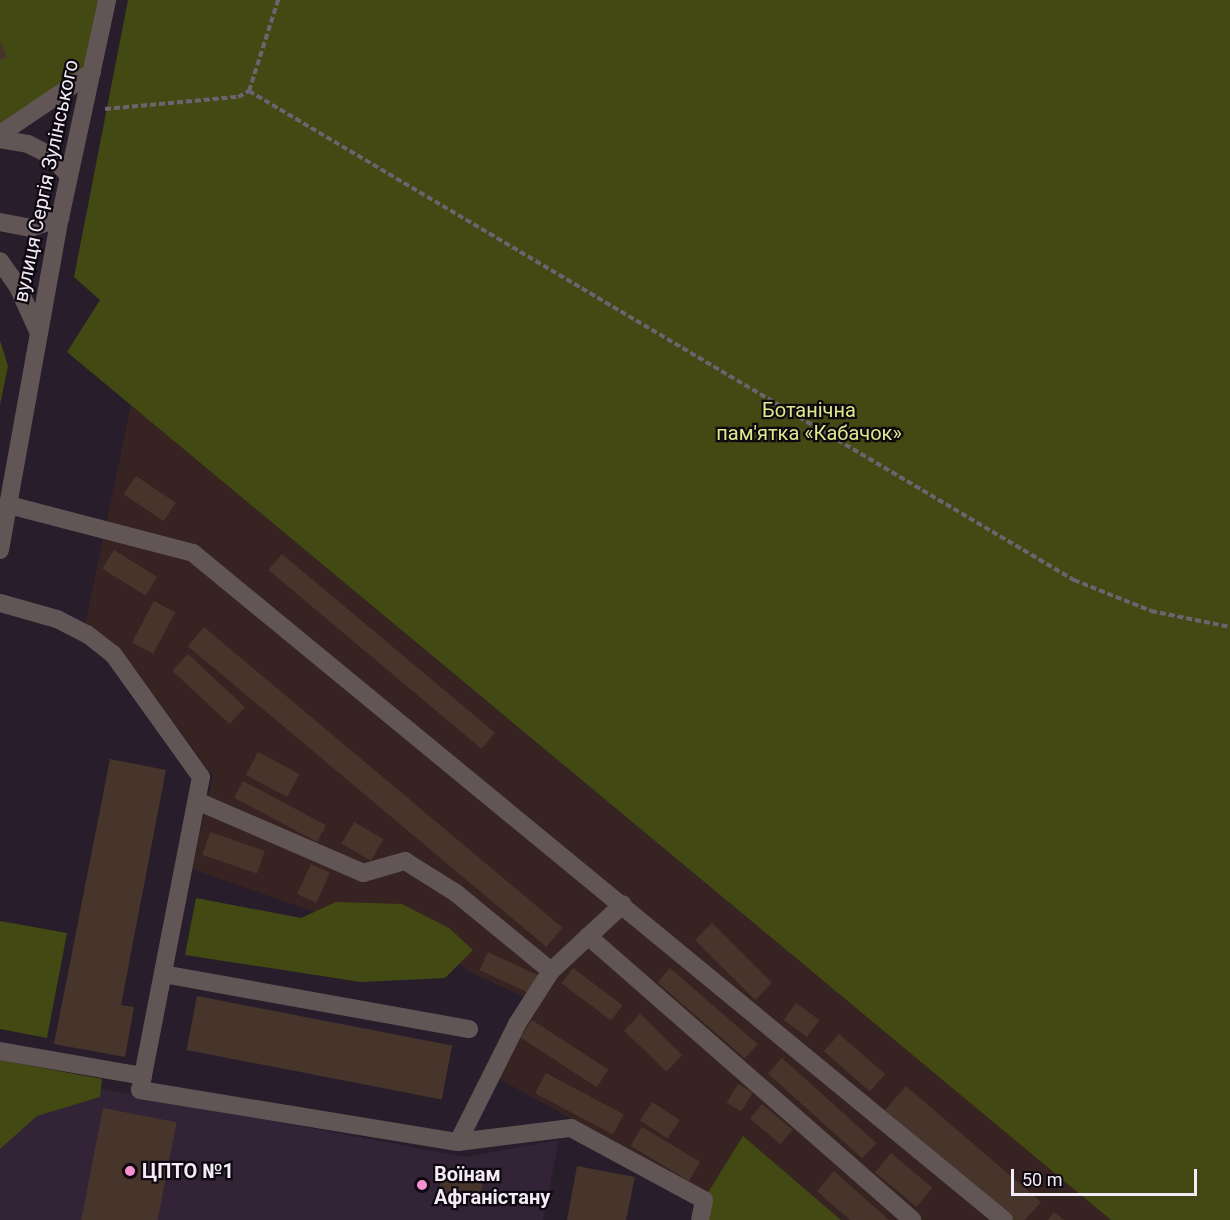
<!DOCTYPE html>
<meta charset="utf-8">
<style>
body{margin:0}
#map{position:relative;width:1230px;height:1220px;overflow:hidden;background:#281d2b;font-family:Roboto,sans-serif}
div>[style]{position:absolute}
.built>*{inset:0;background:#322337}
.industrial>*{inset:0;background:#372321}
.green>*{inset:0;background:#424913}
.building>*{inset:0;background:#47352c;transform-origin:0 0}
.path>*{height:4px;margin-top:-2px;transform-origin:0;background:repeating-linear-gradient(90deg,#6d6370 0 6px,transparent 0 9px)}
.minor>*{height:18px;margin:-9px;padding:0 9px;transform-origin:9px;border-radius:9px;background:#615655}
.dots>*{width:16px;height:16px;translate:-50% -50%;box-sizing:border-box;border:3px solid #0e0910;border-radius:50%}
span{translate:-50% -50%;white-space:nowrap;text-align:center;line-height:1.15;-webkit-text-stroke:4.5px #0e0910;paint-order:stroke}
.street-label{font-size:20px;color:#f3ebf5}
.park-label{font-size:20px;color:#dbea8c}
.poi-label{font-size:20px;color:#f3ebf5;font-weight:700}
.left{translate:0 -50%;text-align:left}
.scale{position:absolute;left:1011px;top:1169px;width:186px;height:27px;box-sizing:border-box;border:3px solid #f3ebf5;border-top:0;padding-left:8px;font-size:18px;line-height:21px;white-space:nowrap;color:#f3ebf5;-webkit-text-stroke:4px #0e0910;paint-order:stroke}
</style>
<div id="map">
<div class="built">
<div style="clip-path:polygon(5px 1071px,465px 1157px,559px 1140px,543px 1220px,0 1220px,0 1098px)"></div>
</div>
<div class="industrial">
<div style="clip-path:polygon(131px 405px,1111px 1220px,841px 1220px,743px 1137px,707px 1194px,496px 1077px,537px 1003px,471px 973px,402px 919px,321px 914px,192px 869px,213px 776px,121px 650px,85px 625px)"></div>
</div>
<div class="green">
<div style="clip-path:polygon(0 0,107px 0,92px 72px,0 134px)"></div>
<div style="clip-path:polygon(128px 0,1230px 0,1230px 1220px,1111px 1220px,67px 352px,100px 300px,74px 277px)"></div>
<div style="clip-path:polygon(0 340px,8px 366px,0 405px)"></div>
<div style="clip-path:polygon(196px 898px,301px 918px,336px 902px,402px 904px,449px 928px,473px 950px,445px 978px,361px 982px,185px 955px)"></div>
<div style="clip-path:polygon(0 921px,67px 933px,47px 1038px,0 1029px)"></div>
<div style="clip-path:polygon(0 1060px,102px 1079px,100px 1097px,37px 1116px,0 1149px)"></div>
<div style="clip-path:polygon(743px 1136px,841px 1220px,700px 1220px,707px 1194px)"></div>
</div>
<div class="building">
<div style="clip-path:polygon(0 40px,7px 57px,0 60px)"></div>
<div style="left:136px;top:476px;width:48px;height:22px;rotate:34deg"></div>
<div style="left:114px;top:550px;width:51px;height:22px;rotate:32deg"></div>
<div style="left:282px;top:554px;width:278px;height:21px;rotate:40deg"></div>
<div style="left:154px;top:601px;width:24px;height:47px;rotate:28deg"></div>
<div style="left:204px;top:627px;width:468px;height:25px;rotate:40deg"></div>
<div style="left:188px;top:654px;width:78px;height:23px;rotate:43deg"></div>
<div style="left:258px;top:752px;width:47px;height:26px;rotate:28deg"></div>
<div style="clip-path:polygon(110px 759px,166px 770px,121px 1005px,134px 1007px,125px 1057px,54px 1044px)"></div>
<div style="left:243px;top:781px;width:94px;height:19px;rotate:28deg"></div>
<div style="left:354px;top:822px;width:34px;height:25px;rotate:30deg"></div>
<div style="left:210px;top:832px;width:58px;height:24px;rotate:19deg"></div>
<div style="left:311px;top:864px;width:21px;height:33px;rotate:25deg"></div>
<div style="left:712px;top:923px;width:85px;height:24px;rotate:45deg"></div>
<div style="left:488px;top:952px;width:55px;height:20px;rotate:25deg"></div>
<div style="left:573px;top:968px;width:62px;height:19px;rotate:37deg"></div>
<div style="left:670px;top:968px;width:116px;height:19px;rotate:41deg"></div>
<div style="left:197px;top:996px;width:260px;height:55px;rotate:11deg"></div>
<div style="left:796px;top:1003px;width:29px;height:21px;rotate:36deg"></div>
<div style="left:640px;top:1014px;width:59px;height:23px;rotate:44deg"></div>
<div style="left:532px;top:1020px;width:91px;height:21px;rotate:33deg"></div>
<div style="left:839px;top:1034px;width:61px;height:23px;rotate:41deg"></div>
<div style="left:782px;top:1058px;width:127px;height:21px;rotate:42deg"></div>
<div style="left:546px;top:1073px;width:88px;height:23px;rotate:28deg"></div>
<div style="left:738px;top:1084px;width:17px;height:22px;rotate:31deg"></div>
<div style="clip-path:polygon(906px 1086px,1041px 1202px,1025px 1220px,1014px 1220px,885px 1110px)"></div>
<div style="left:652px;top:1102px;width:33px;height:22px;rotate:33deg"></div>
<div style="left:762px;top:1104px;width:40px;height:19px;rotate:40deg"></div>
<div style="left:103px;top:1108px;width:75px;height:114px;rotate:11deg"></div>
<div style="left:642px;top:1127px;width:68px;height:22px;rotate:31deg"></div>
<div style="left:891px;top:1153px;width:54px;height:25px;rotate:40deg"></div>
<div style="clip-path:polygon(577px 1166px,635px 1177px,626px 1220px,567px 1220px)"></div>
<div style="clip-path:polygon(834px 1171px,889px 1220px,850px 1220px,817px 1191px)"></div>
<div style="left:441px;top:1178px;width:42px;height:22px;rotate:8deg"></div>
<div style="clip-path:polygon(1054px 1212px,1064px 1220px,1048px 1220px)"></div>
</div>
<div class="path">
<div style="left:249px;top:91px;width:959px;rotate:30.66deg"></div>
<div style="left:1074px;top:580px;width:83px;rotate:21.9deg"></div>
<div style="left:1151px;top:611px;width:81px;rotate:11.4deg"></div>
<div style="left:105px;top:109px;width:134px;rotate:-5.2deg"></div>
<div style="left:238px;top:97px;width:13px;rotate:-29deg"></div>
<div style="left:249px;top:91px;width:96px;rotate:-72.3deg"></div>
</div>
<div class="minor">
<div style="left:0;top:134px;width:111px;rotate:-34deg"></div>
<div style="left:0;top:139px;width:28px;rotate:10deg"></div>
<div style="left:28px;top:144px;width:25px;rotate:27deg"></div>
<div style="left:50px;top:155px;width:26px;rotate:47deg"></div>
<div style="left:0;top:222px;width:31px;rotate:11deg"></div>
<div style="left:30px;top:228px;width:32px;rotate:-18deg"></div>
<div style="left:0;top:261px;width:32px;rotate:55deg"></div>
<div style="left:18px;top:287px;width:48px;rotate:65.6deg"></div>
<div style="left:9px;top:505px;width:190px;rotate:14.6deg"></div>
<div style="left:193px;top:553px;width:1050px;rotate:39.44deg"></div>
<div style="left:0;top:550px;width:337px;rotate:-79.8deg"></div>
<div style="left:60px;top:218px;width:223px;rotate:-77.8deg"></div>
<div style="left:0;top:603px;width:59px;rotate:15.7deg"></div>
<div style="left:57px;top:619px;width:34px;rotate:27deg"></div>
<div style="left:87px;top:634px;width:33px;rotate:38deg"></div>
<div style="left:113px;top:654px;width:151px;rotate:54.4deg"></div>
<div style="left:201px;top:777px;width:305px;rotate:101deg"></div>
<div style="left:143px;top:1076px;width:145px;rotate:-170.1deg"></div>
<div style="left:197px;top:801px;width:181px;rotate:23.4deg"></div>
<div style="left:363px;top:873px;width:44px;rotate:-15.9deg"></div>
<div style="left:405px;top:861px;width:60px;rotate:32.1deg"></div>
<div style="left:456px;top:893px;width:123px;rotate:39.4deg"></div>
<div style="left:588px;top:936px;width:431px;rotate:41.2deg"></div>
<div style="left:163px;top:974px;width:311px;rotate:10.2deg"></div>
<div style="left:143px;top:1076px;width:14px;rotate:102deg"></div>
<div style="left:140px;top:1090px;width:322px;rotate:9.3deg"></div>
<div style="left:458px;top:1142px;width:114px;rotate:-7.1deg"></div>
<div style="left:571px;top:1128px;width:151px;rotate:28.4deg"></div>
<div style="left:704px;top:1200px;width:20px;rotate:101deg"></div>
<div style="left:458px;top:1142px;width:132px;rotate:-63.4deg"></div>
<div style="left:517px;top:1024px;width:63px;rotate:-57.3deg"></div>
<div style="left:551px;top:971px;width:98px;rotate:-42.9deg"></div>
</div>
<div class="dots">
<div style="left:130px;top:1171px;background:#f790ce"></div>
<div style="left:422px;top:1185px;background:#f790ce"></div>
</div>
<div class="street-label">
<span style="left:46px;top:181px;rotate:-78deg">вулиця Сергія Зулінського</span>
</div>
<div class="park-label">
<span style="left:809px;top:422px">Ботанічна<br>пам'ятка «Кабачок»</span>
</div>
<div class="poi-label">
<span class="left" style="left:142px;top:1171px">ЦПТО №1</span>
<span class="left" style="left:434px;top:1186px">Воїнам<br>Афганістану</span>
</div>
<div class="scale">50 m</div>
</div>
